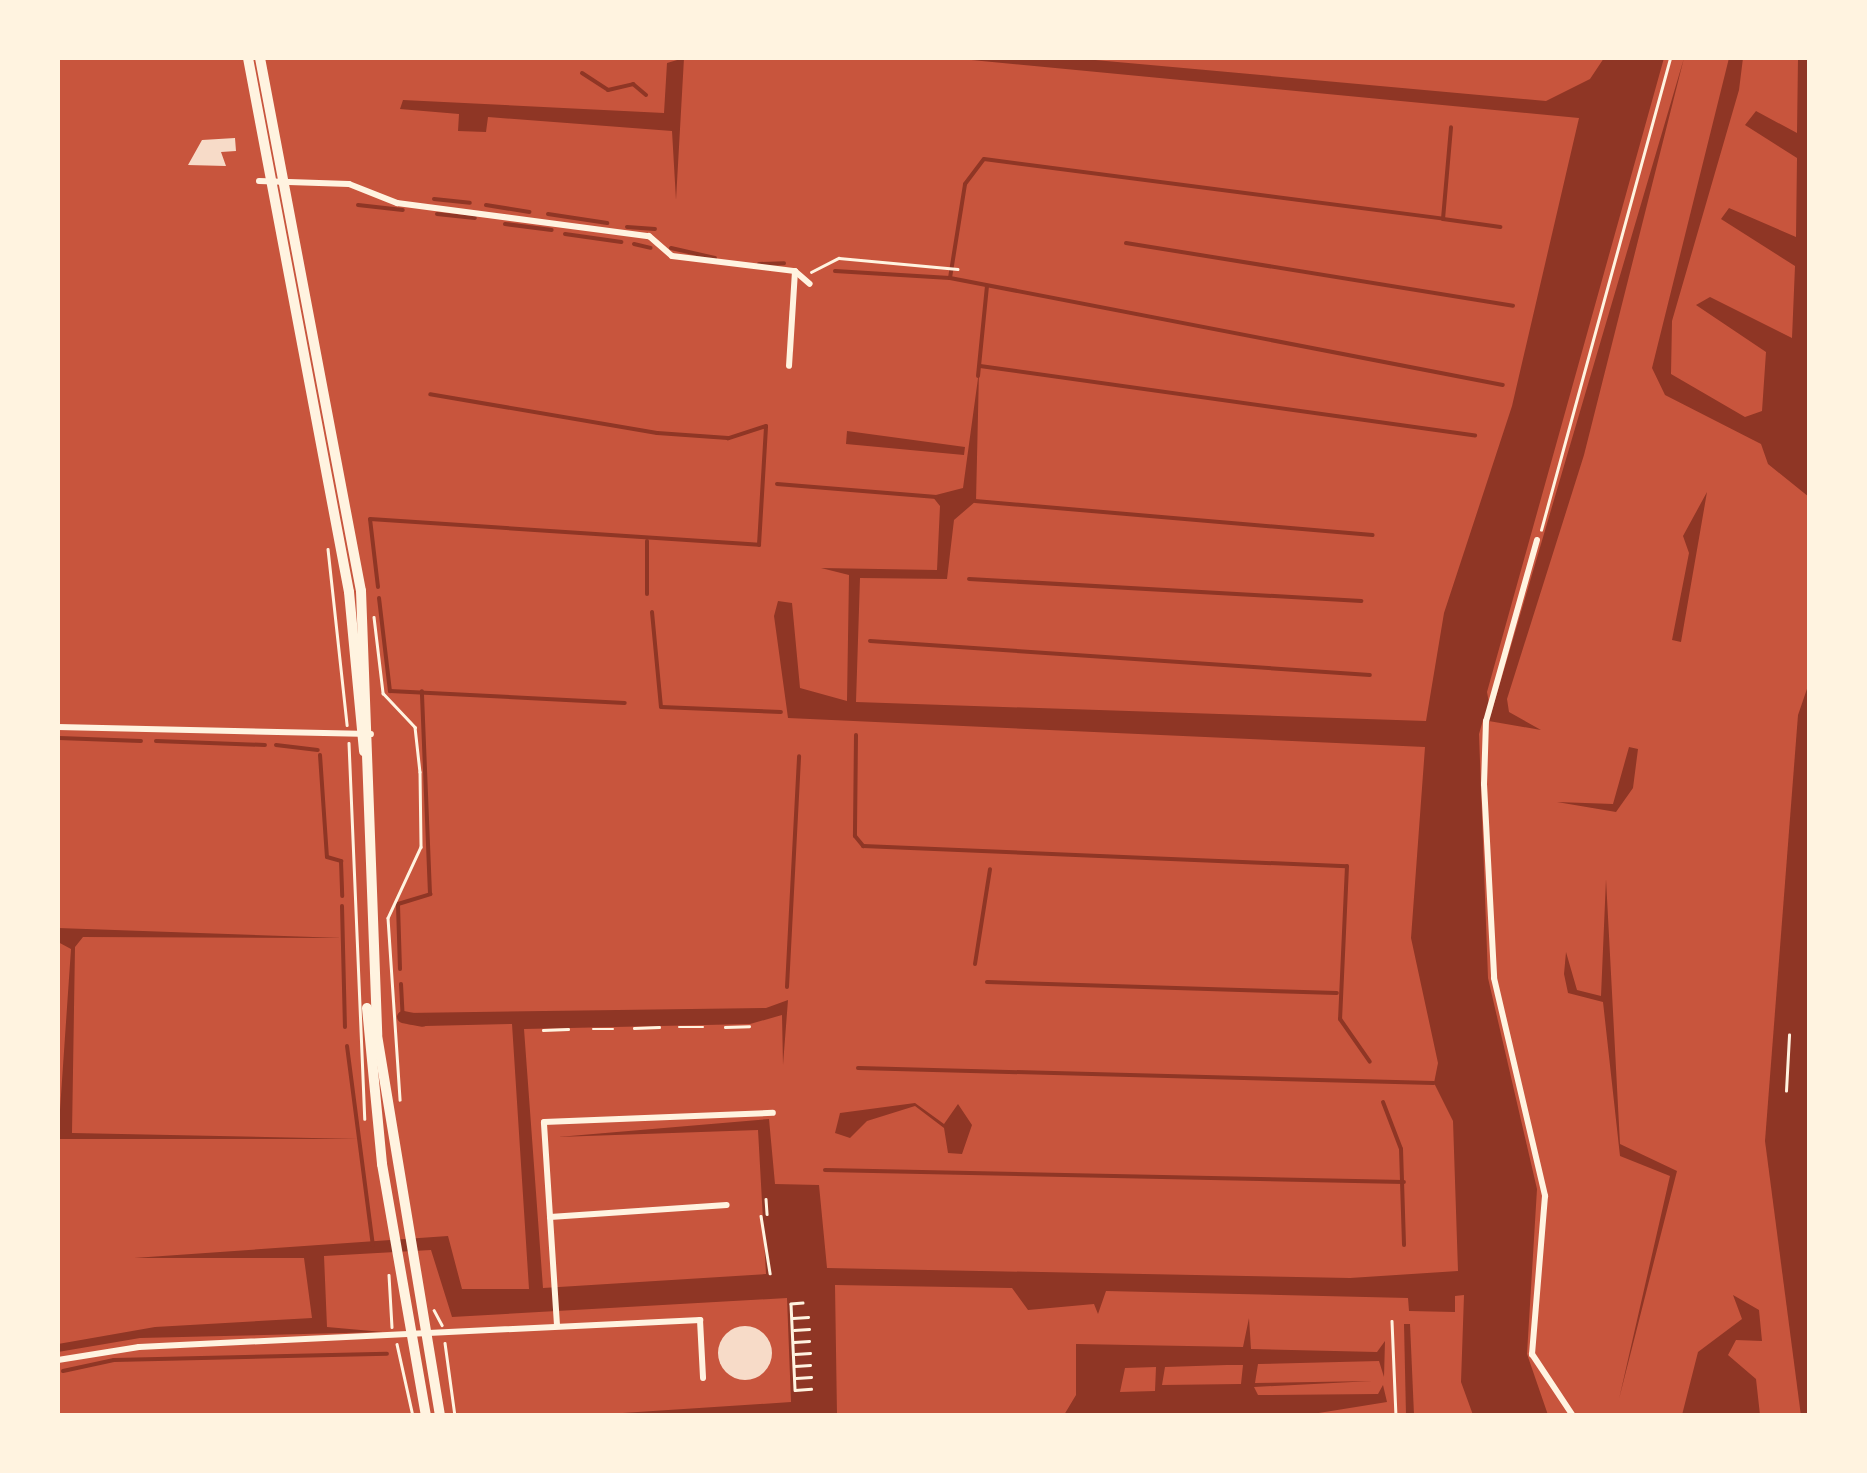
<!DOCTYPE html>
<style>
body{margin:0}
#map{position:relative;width:1867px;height:1473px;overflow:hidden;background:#c8553d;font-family:"Asap Condensed",sans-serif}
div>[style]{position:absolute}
.water>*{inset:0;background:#8f3625}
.stream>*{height:4px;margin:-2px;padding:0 2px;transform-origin:2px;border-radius:2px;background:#8f3625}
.canal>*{height:12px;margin:-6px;padding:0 6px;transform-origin:6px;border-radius:6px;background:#8f3625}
.building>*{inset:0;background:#f7dbc8}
.round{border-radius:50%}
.path>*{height:2.5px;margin:-1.25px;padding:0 1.25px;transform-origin:1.25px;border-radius:1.25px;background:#fff3e0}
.minor>*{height:6px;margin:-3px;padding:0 3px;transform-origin:3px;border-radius:3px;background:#fff3e0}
.secondary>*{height:10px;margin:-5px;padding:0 5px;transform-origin:5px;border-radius:5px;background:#fff3e0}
span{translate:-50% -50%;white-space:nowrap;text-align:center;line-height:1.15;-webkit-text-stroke:10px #fff3e0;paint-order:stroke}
.frame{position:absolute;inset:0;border:60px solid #fff3e0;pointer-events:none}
</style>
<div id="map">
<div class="water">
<div style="clip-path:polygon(684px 58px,676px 200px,672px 131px,488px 117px,486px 132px,458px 131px,459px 114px,400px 109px,403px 100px,664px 113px,667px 63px)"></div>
<div style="clip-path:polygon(951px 58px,1073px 58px,1546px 101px,1590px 79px,1604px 58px,1664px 58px,1487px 692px,1491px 714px,1684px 58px,1584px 455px,1507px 699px,1509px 712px,1541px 730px,1483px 720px,1479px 734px,1488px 978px,1537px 1189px,1527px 1354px,1548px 1415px,1473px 1415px,1461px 1382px,1464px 1295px,1455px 1296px,1455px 1312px,1409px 1311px,1408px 1298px,1106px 1291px,1098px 1314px,1094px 1304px,1028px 1310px,1012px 1288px,835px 1285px,837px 1415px,592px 1415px,791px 1402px,787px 1298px,452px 1317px,431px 1250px,324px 1256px,327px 1327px,383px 1332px,140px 1338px,58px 1352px,58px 1344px,155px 1327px,312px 1318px,304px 1258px,134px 1258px,448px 1236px,462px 1289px,529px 1289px,512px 1024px,425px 1026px,407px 1024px,406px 1013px,766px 1008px,788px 1000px,783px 1065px,782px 1015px,750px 1024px,524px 1029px,543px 1288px,766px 1274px,758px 1130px,558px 1137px,769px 1119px,775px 1184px,819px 1185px,827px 1268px,1350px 1278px,1458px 1271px,1453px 1121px,1434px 1083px,1438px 1063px,1411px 938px,1425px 747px,788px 718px,774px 616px,778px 601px,792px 603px,800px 688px,847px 701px,849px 575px,821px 568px,937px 570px,940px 506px,932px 496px,963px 488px,979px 371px,976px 501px,954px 520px,947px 579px,860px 578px,856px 702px,1426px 721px,1444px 613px,1512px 406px,1579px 118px)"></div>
<div style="clip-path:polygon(1729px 58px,1743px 58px,1739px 90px,1672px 321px,1671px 374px,1745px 417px,1762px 411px,1766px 352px,1696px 305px,1710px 297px,1792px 338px,1795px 266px,1721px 219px,1729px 208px,1796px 237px,1797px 158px,1745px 125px,1756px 111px,1797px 133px,1798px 58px,1809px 58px,1809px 497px,1768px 464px,1761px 444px,1665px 395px,1652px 368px)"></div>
<div style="clip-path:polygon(847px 431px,965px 447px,964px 455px,846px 444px)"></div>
<div style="clip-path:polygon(1707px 492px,1681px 642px,1672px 640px,1689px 553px,1683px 536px)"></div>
<div style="clip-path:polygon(1809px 683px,1810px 1415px,1801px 1416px,1765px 1141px,1798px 715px)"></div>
<div style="clip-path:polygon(1629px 747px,1638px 749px,1633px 788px,1616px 812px,1557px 802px,1613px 804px)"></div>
<div style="clip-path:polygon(1606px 879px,1620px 1144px,1677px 1171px,1619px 1399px,1670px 1176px,1620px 1156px,1603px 1002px,1568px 993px,1564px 974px,1566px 952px,1577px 990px,1601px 996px)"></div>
<div style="clip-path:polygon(58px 928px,343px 938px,83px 937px,75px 947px,72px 1133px,359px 1139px,58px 1139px,71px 949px,58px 942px)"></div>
<div style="clip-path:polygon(915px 1103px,944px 1124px,958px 1104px,972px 1125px,962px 1154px,948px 1153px,944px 1128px,915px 1106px,867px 1121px,850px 1138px,835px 1133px,840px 1113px)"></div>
<div style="clip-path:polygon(1733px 1295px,1759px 1310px,1762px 1341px,1736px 1340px,1728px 1355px,1756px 1379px,1760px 1415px,1682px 1415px,1698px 1352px,1742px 1319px)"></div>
<div style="clip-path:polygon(evenodd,1249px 1318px,1251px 1349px,1377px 1352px,1385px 1341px,1384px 1377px,1379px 1361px,1258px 1364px,1255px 1383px,1372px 1381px,1254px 1387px,1258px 1395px,1378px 1394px,1383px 1385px,1387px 1402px,1300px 1416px,1064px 1415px,1076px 1395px,1076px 1344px,1243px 1347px,1249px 1318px,1227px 1365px,1243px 1365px,1241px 1384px,1162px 1385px,1165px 1367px,1227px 1365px,1249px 1318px,1156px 1367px,1155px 1391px,1120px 1392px,1125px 1368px,1156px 1367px)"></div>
<div style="clip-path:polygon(1404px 1324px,1410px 1324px,1414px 1415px,1406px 1415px)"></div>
</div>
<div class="stream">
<div style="left:582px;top:73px;width:31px;rotate:33deg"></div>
<div style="left:608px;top:90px;width:26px;rotate:-13deg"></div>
<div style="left:633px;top:84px;width:17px;rotate:40deg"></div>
<div style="left:434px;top:199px;width:36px;rotate:6deg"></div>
<div style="left:358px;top:205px;width:45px;rotate:6.3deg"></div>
<div style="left:486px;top:205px;width:44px;rotate:9.2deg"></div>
<div style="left:437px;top:214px;width:38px;rotate:6deg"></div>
<div style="left:548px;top:214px;width:60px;rotate:8.7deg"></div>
<div style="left:1443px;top:219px;width:58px;rotate:8deg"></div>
<div style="left:505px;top:224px;width:47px;rotate:7.3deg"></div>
<div style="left:627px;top:227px;width:28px;rotate:4deg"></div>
<div style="left:565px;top:234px;width:57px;rotate:8.1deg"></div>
<div style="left:1126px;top:243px;width:392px;rotate:9.2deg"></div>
<div style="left:634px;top:244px;width:17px;rotate:13deg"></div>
<div style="left:671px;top:248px;width:45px;rotate:12.8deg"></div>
<div style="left:759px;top:264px;width:25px;rotate:-2deg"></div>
<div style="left:835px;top:271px;width:115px;rotate:3.5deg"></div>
<div style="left:950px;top:278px;width:95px;rotate:-80.9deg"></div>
<div style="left:965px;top:184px;width:31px;rotate:-53deg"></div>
<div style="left:984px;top:159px;width:463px;rotate:7.4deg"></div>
<div style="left:1443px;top:219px;width:92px;rotate:-85deg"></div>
<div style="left:950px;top:278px;width:563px;rotate:10.95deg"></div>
<div style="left:980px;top:366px;width:500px;rotate:8deg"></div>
<div style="left:978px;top:376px;width:90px;rotate:-84.3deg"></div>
<div style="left:777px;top:484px;width:160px;rotate:4.7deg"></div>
<div style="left:975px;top:501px;width:399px;rotate:4.9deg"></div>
<div style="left:647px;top:541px;width:53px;rotate:90deg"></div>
<div style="left:969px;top:579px;width:393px;rotate:3.2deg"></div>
<div style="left:378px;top:587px;width:68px;rotate:-96.7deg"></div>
<div style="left:370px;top:519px;width:390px;rotate:3.8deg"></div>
<div style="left:759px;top:545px;width:119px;rotate:-86.6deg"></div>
<div style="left:766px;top:426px;width:40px;rotate:162deg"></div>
<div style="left:728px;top:438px;width:71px;rotate:-176deg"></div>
<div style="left:657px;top:433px;width:230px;rotate:-170.3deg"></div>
<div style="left:379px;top:598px;width:94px;rotate:83.3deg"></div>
<div style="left:390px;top:691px;width:235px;rotate:2.9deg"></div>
<div style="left:652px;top:612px;width:95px;rotate:84.6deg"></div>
<div style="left:661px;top:707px;width:120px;rotate:2.4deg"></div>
<div style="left:870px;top:641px;width:501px;rotate:3.89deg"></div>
<div style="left:856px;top:735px;width:101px;rotate:90.6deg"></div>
<div style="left:855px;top:836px;width:13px;rotate:51deg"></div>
<div style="left:863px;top:846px;width:484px;rotate:2.4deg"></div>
<div style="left:1347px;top:866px;width:153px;rotate:92.6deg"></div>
<div style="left:1340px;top:1019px;width:52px;rotate:55.1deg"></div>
<div style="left:59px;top:738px;width:82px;rotate:2.1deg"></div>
<div style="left:156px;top:741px;width:109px;rotate:2.1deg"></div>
<div style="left:276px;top:745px;width:42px;rotate:6.8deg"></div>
<div style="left:320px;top:755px;width:102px;rotate:86.1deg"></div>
<div style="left:327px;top:857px;width:15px;rotate:16deg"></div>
<div style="left:341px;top:861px;width:35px;rotate:88deg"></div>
<div style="left:342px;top:906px;width:121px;rotate:88.6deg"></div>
<div style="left:975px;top:964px;width:96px;rotate:-81deg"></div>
<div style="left:400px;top:969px;width:65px;rotate:-91.8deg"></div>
<div style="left:398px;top:904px;width:34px;rotate:-17deg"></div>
<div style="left:430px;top:894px;width:203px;rotate:-92.3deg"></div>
<div style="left:987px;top:982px;width:350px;rotate:1.8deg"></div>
<div style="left:401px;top:984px;width:33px;rotate:87deg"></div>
<div style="left:787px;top:987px;width:231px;rotate:-87deg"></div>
<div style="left:347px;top:1046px;width:201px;rotate:82.6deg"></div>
<div style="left:858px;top:1068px;width:576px;rotate:1.49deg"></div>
<div style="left:1383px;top:1102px;width:50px;rotate:69deg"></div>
<div style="left:1401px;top:1149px;width:96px;rotate:88.2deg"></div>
<div style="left:825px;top:1170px;width:579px;rotate:1.19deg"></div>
<div style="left:63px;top:1371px;width:52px;rotate:-12.2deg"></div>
<div style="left:114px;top:1360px;width:273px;rotate:-1.3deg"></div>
</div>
<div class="canal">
<div style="left:403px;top:1017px;width:20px;rotate:11deg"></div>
</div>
<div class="building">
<div style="clip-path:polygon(235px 138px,236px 151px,221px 152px,226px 166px,188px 165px,202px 140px)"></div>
<div class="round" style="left:718px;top:1326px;width:54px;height:54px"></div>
</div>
<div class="path">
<div style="left:811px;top:272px;width:31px;rotate:-27deg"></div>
<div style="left:839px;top:258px;width:119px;rotate:5.3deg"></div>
<div style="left:1541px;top:530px;width:489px;rotate:-74.7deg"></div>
<div style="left:328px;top:549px;width:177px;rotate:83.8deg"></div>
<div style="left:374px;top:617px;width:77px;rotate:83.2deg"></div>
<div style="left:383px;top:693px;width:47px;rotate:46.7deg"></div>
<div style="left:415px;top:727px;width:45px;rotate:83.7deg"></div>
<div style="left:420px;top:772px;width:75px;rotate:89.2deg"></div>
<div style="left:421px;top:847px;width:78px;rotate:114.9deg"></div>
<div style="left:388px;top:918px;width:182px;rotate:86.2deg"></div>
<div style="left:349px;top:743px;width:376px;rotate:87.6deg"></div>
<div style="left:679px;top:1027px;width:24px"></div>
<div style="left:725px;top:1027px;width:24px;rotate:-2deg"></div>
<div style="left:634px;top:1028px;width:25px;rotate:-2deg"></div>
<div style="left:593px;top:1029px;width:20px"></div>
<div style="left:543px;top:1030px;width:25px;rotate:-2deg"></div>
<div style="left:1786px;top:1091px;width:56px;rotate:-86.9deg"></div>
<div style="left:766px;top:1199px;width:15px;rotate:86deg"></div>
<div style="left:761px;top:1216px;width:58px;rotate:81deg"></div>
<div style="left:389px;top:1275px;width:52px;rotate:86.7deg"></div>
<div style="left:803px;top:1303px;width:12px;rotate:175deg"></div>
<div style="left:791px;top:1304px;width:86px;rotate:87.3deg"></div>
<div style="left:795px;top:1390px;width:16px;rotate:-4deg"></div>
<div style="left:434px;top:1310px;width:17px;rotate:62deg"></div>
<div style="left:793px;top:1318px;width:15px;rotate:-4deg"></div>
<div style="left:1392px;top:1321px;width:95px;rotate:87.6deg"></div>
<div style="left:794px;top:1330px;width:15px;rotate:-4deg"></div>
<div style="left:794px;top:1342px;width:15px;rotate:-4deg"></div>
<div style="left:445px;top:1343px;width:74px;rotate:82.2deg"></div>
<div style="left:397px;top:1344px;width:74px;rotate:77.5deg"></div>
<div style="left:795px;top:1354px;width:15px;rotate:-4deg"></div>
<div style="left:795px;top:1366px;width:15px;rotate:-4deg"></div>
<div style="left:796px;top:1378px;width:15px;rotate:-4deg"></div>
</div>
<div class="minor">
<div style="left:259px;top:181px;width:90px;rotate:1.9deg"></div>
<div style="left:349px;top:184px;width:52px;rotate:21.6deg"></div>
<div style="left:397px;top:203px;width:254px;rotate:7.5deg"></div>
<div style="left:649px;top:236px;width:30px;rotate:41deg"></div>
<div style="left:672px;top:256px;width:124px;rotate:7deg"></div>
<div style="left:795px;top:271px;width:95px;rotate:93.6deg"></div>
<div style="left:796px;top:272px;width:18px;rotate:41deg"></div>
<div style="left:1537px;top:540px;width:188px;rotate:105.7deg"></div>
<div style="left:1486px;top:721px;width:63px;rotate:91.8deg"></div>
<div style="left:1484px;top:784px;width:194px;rotate:87deg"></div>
<div style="left:1494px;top:978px;width:224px;rotate:76.8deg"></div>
<div style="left:1545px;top:1196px;width:159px;rotate:94.7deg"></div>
<div style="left:1532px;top:1354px;width:74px;rotate:56.5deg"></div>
<div style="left:58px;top:727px;width:313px;rotate:1.3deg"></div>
<div style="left:550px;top:1217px;width:177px;rotate:-3.9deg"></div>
<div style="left:557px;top:1325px;width:203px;rotate:-93.7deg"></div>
<div style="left:544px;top:1122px;width:229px;rotate:-2.3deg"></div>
<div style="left:58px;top:1360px;width:82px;rotate:-9.1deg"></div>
<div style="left:139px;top:1347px;width:562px;rotate:-2.76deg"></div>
<div style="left:700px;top:1320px;width:58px;rotate:87deg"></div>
</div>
<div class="secondary">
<div style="left:248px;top:58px;width:543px;rotate:79.29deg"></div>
<div style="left:349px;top:592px;width:160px;rotate:84.6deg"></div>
<div style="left:260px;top:58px;width:542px;rotate:79.27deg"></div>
<div style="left:361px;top:591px;width:444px;rotate:87.9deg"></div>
<div style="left:377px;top:1035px;width:386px;rotate:80.6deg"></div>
<div style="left:367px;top:1008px;width:157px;rotate:84.5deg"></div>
<div style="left:382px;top:1164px;width:256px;rotate:80.1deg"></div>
</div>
<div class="frame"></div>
</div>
